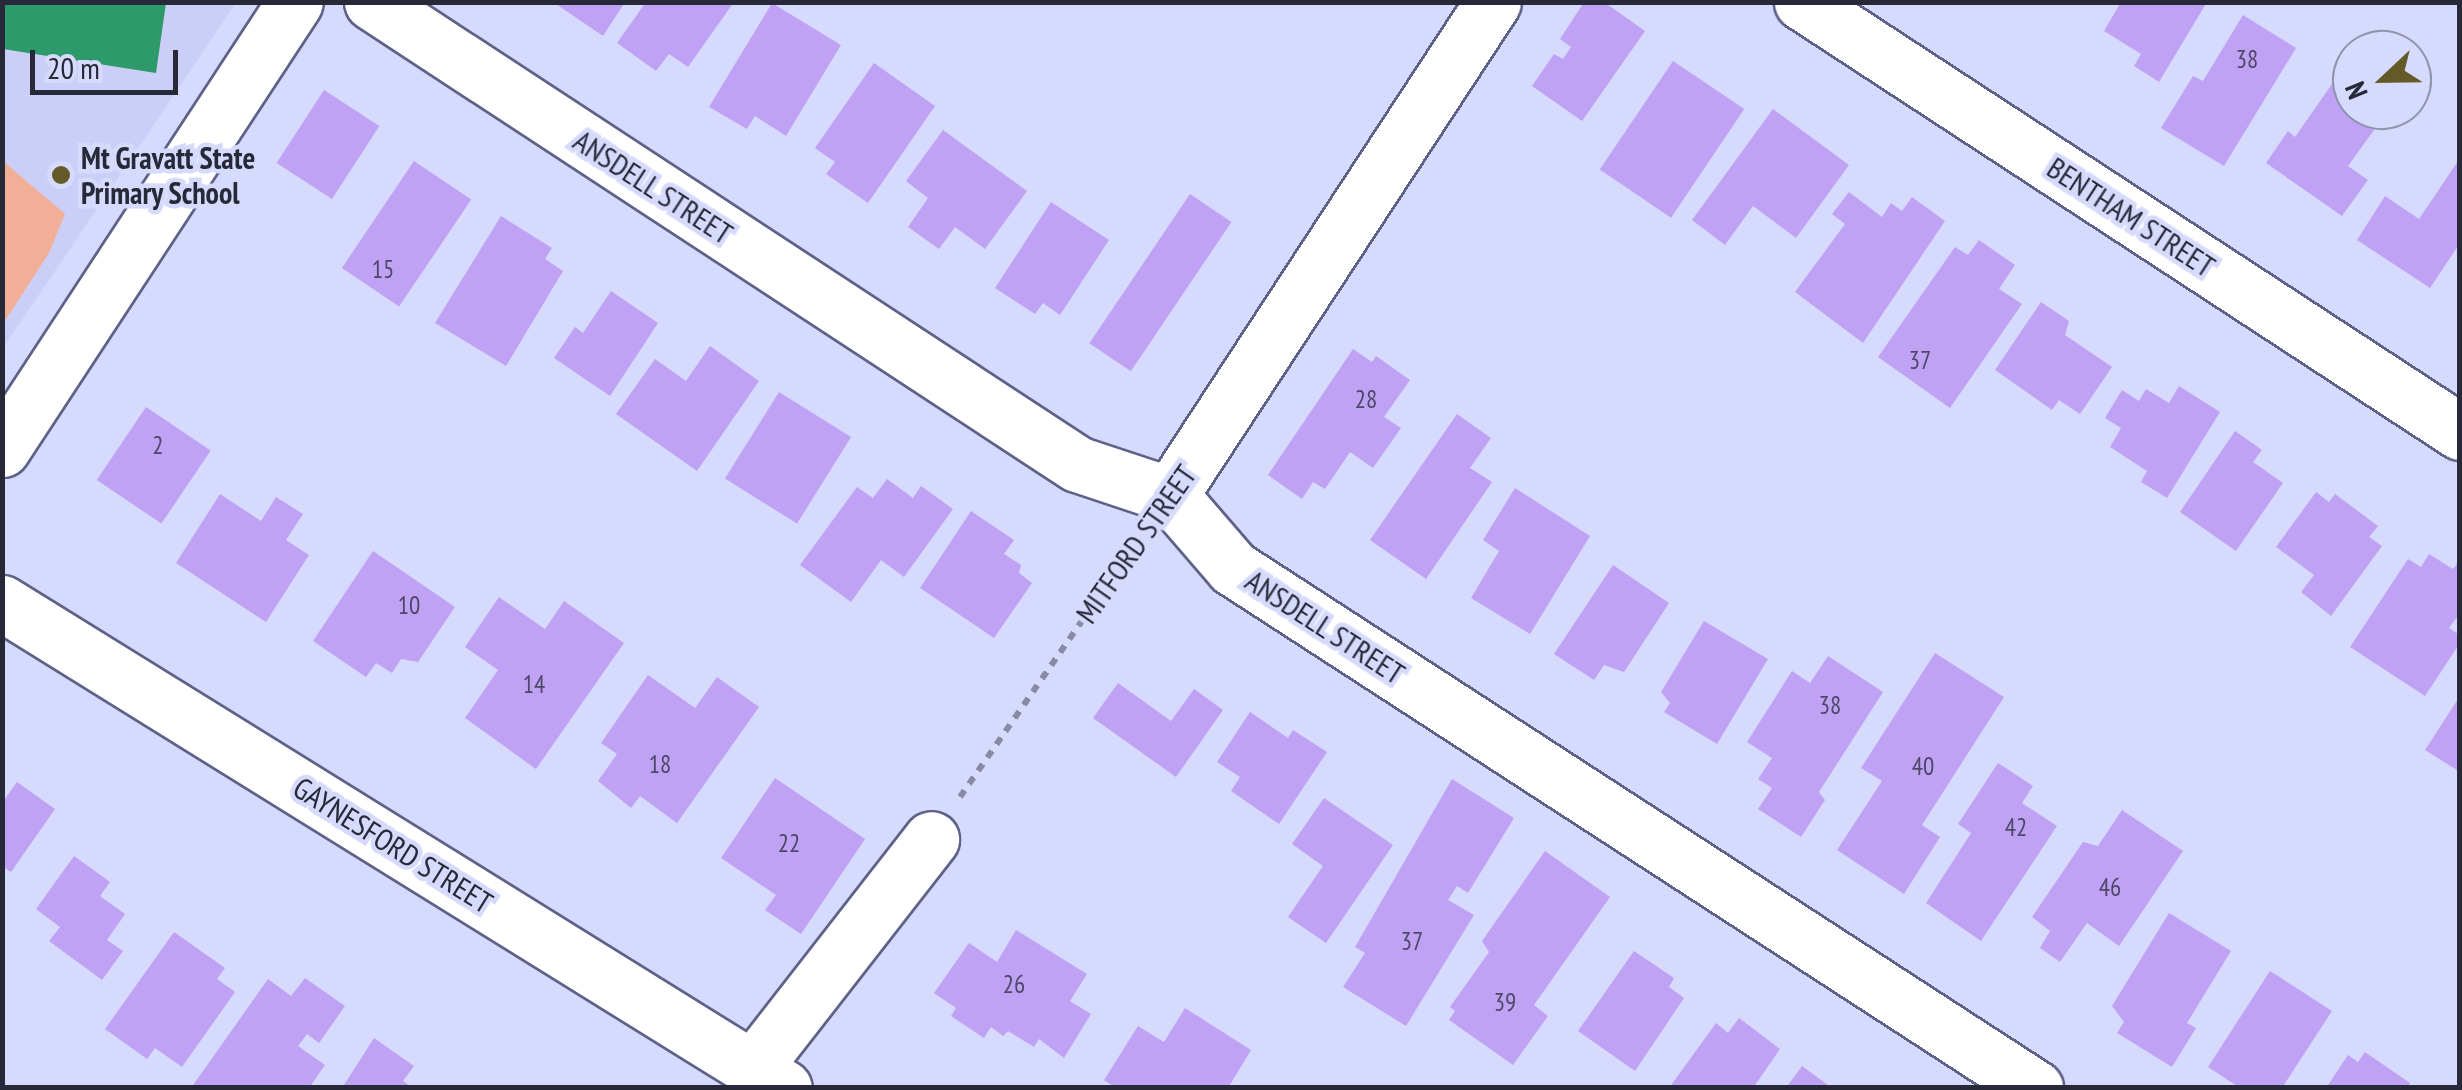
<!DOCTYPE html>
<style>
body{margin:0}
#map{position:relative;width:2462px;height:1090px;overflow:hidden;background:#d6dafc;font-family:"PT Sans Narrow",sans-serif}
div>[style]{position:absolute}
.built>*{inset:0;background:#cbcff7}
.green>*{inset:0;background:#f1af98}
.water>*{inset:0;background:#2e996a}
.building>*{inset:0;background:#c0a2f5;transform-origin:0 0}
.path>*{height:6px;margin-top:-3px;transform-origin:0;background:repeating-linear-gradient(90deg,#888ba5 0 8px,transparent 0 16px)}
.roads{filter:drop-shadow(2px 0 #5f6288) drop-shadow(-2px 0 #5f6288) drop-shadow(0 2px #5f6288) drop-shadow(0 -2px #5f6288)}
.minor>*{height:55px;margin:-27.5px;padding:0 27.5px;transform-origin:27.5px;border-radius:27.5px;background:#fff}
.dots>*{width:28px;height:28px;translate:-50% -50%;box-sizing:border-box;border:5px solid #d6dafc;border-radius:50%}
span{translate:-50% -50%;white-space:nowrap;text-align:center;line-height:1.15;-webkit-text-stroke:9px #d6dafc;paint-order:stroke}
.number-label{font-size:25px;color:#4d4768}
.number-label span{-webkit-text-stroke-width:0}
.poi-label{font-size:30px;color:#272939;font-weight:700}
.left{translate:0 -50%;text-align:left}
.street-label{font-size:30px;color:#272939}
.frame{position:absolute;inset:0;border:5px solid #272939;pointer-events:none}
.north{position:absolute;left:2332px;top:30px;width:100px;height:100px;box-sizing:border-box;background:#d6dafc;border:2px solid #9093ae;border-radius:50%;rotate:248deg;font-size:28px;font-weight:700;line-height:40px;text-align:center;color:#272939}
.north::after{content:'';display:block;margin:auto;width:35px;height:45px;background:#635a27;clip-path:polygon(50% 0,100% 100%,50% 72%,0 100%)}
.scale{position:absolute;left:30px;top:50px;width:148px;height:45px;box-sizing:border-box;border:5px solid #272939;border-top:0;padding-left:12px;font-size:30px;line-height:35px;white-space:nowrap;color:#272939;-webkit-text-stroke:8px #d6dafc;paint-order:stroke}
</style>
<div id="map">
<div class="built">
<div style="clip-path:polygon(3px 3px,236px 3px,3px 348px)"></div>
</div>
<div class="green">
<div style="clip-path:polygon(3px 161px,65px 214px,49px 253px,3px 324px)"></div>
</div>
<div class="water">
<div style="clip-path:polygon(2px 3px,166px 3px,156px 73px,3px 49px)"></div>
</div>
<div class="building">
<div style="clip-path:polygon(553px 2px,625px 2px,603px 36px)"></div>
<div style="clip-path:polygon(646px 2px,734px 2px,688px 67px,669px 54px,656px 71px,617px 43px)"></div>
<div style="clip-path:polygon(1584px 2px,1604px 2px,1645px 31px,1582px 121px,1532px 86px,1554px 54px,1563px 59px,1571px 47px,1560px 39px)"></div>
<div style="clip-path:polygon(2121px 2px,2207px 2px,2159px 82px,2134px 66px,2141px 54px,2104px 31px)"></div>
<div style="clip-path:polygon(772px 3px,841px 45px,786px 136px,755px 116px,747px 129px,709px 107px)"></div>
<div style="clip-path:polygon(2243px 15px,2296px 48px,2224px 166px,2161px 128px,2193px 76px,2203px 81px)"></div>
<div style="left:1673px;top:61px;width:86px;height:131px;rotate:34deg"></div>
<div style="clip-path:polygon(874px 63px,935px 106px,868px 203px,826px 174px,835px 162px,815px 148px)"></div>
<div style="clip-path:polygon(2332px 84px,2352px 98px,2352px 110px,2369px 110px,2382px 119px,2348px 166px,2368px 180px,2342px 216px,2266px 163px,2288px 131px,2295px 137px)"></div>
<div style="left:324px;top:90px;width:66px;height:87px;rotate:33deg"></div>
<div style="clip-path:polygon(1773px 109px,1849px 165px,1796px 238px,1753px 206px,1725px 245px,1692px 220px)"></div>
<div style="clip-path:polygon(943px 130px,1027px 191px,985px 249px,955px 227px,939px 249px,908px 227px,928px 198px,906px 181px)"></div>
<div style="clip-path:polygon(2460px 158px,2460px 243px,2430px 288px,2357px 240px,2385px 196px,2419px 219px)"></div>
<div style="left:414px;top:161px;width:69px;height:129px;rotate:34deg"></div>
<div style="clip-path:polygon(1849px 192px,1882px 217px,1891px 203px,1902px 211px,1912px 197px,1945px 221px,1863px 343px,1795px 292px,1845px 224px,1832px 214px)"></div>
<div style="left:1190px;top:194px;width:50px;height:180px;rotate:34deg"></div>
<div style="clip-path:polygon(1051px 202px,1109px 240px,1060px 315px,1043px 303px,1035px 314px,995px 288px)"></div>
<div style="clip-path:polygon(501px 216px,552px 248px,545px 259px,563px 271px,506px 366px,435px 323px)"></div>
<div style="clip-path:polygon(1979px 240px,2015px 265px,1999px 289px,2022px 304px,1950px 408px,1878px 357px,1955px 247px,1968px 255px)"></div>
<div style="clip-path:polygon(611px 291px,658px 323px,610px 396px,554px 358px,575px 327px,583px 333px)"></div>
<div style="clip-path:polygon(2041px 302px,2069px 321px,2065px 335px,2112px 367px,2080px 414px,2059px 400px,2052px 410px,1995px 370px)"></div>
<div style="clip-path:polygon(710px 346px,759px 381px,697px 471px,616px 414px,655px 359px,686px 381px)"></div>
<div style="clip-path:polygon(1353px 349px,1372px 362px,1376px 356px,1410px 380px,1384px 417px,1401px 428px,1373px 468px,1350px 452px,1325px 489px,1313px 482px,1302px 499px,1268px 475px)"></div>
<div style="clip-path:polygon(2179px 386px,2220px 412px,2167px 498px,2141px 482px,2147px 471px,2110px 447px,2121px 428px,2105px 418px,2122px 390px,2139px 401px,2146px 389px,2169px 403px)"></div>
<div style="left:779px;top:392px;width:85px;height:102px;rotate:32deg"></div>
<div style="left:146px;top:407px;width:78px;height:88px;rotate:34deg"></div>
<div style="clip-path:polygon(1457px 414px,1491px 438px,1470px 468px,1492px 482px,1426px 579px,1370px 540px)"></div>
<div style="clip-path:polygon(2235px 431px,2262px 450px,2253px 462px,2283px 483px,2236px 551px,2180px 512px)"></div>
<div style="clip-path:polygon(887px 479px,913px 498px,921px 486px,953px 509px,904px 577px,881px 560px,851px 602px,800px 565px,857px 487px,873px 498px)"></div>
<div style="clip-path:polygon(1515px 488px,1590px 536px,1530px 634px,1471px 598px,1499px 551px,1483px 540px)"></div>
<div style="clip-path:polygon(2316px 492px,2329px 502px,2335px 494px,2378px 526px,2369px 537px,2382px 546px,2331px 616px,2301px 592px,2314px 575px,2276px 547px)"></div>
<div style="clip-path:polygon(220px 494px,261px 521px,276px 497px,303px 514px,286px 540px,309px 555px,266px 622px,176px 563px)"></div>
<div style="clip-path:polygon(971px 511px,1014px 540px,1004px 554px,1021px 565px,1019px 573px,1032px 583px,994px 638px,920px 588px)"></div>
<div style="clip-path:polygon(373px 551px,455px 607px,418px 662px,401px 659px,392px 673px,376px 663px,366px 677px,313px 641px)"></div>
<div style="clip-path:polygon(2429px 554px,2453px 569px,2460px 560px,2460px 613px,2449px 628px,2460px 635px,2460px 643px,2425px 696px,2350px 647px,2408px 559px,2421px 567px)"></div>
<div style="clip-path:polygon(1613px 565px,1669px 603px,1624px 672px,1604px 665px,1594px 680px,1554px 654px)"></div>
<div style="clip-path:polygon(499px 597px,545px 629px,564px 601px,624px 643px,536px 769px,465px 718px,498px 670px,465px 647px)"></div>
<div style="clip-path:polygon(1704px 621px,1768px 659px,1717px 744px,1664px 712px,1670px 703px,1661px 692px)"></div>
<div style="clip-path:polygon(1935px 653px,2004px 697px,1922px 825px,1940px 837px,1904px 894px,1837px 850px,1882px 781px,1861px 768px)"></div>
<div style="clip-path:polygon(1828px 656px,1883px 692px,1819px 792px,1825px 800px,1801px 837px,1758px 809px,1772px 788px,1758px 779px,1772px 758px,1747px 742px,1792px 671px,1810px 683px)"></div>
<div style="clip-path:polygon(648px 675px,695px 708px,717px 677px,759px 707px,677px 823px,640px 796px,631px 808px,598px 781px,617px 754px,601px 743px)"></div>
<div style="clip-path:polygon(1118px 683px,1171px 721px,1194px 689px,1223px 710px,1176px 777px,1093px 718px)"></div>
<div style="clip-path:polygon(2460px 696px,2460px 772px,2425px 750px)"></div>
<div style="clip-path:polygon(1250px 712px,1288px 738px,1293px 730px,1327px 752px,1279px 824px,1231px 791px,1240px 777px,1217px 762px)"></div>
<div style="clip-path:polygon(1998px 763px,2033px 786px,2022px 803px,2057px 826px,1981px 941px,1926px 903px,1971px 833px,1958px 824px)"></div>
<div style="clip-path:polygon(775px 778px,865px 839px,801px 934px,765px 910px,776px 895px,721px 858px)"></div>
<div style="clip-path:polygon(1452px 779px,1514px 818px,1468px 893px,1457px 886px,1448px 900px,1474px 915px,1406px 1026px,1343px 987px,1365px 953px,1355px 947px)"></div>
<div style="clip-path:polygon(17px 782px,55px 809px,11px 872px,2px 866px,2px 803px)"></div>
<div style="clip-path:polygon(1324px 798px,1393px 845px,1326px 943px,1288px 917px,1323px 866px,1292px 844px)"></div>
<div style="clip-path:polygon(2122px 810px,2183px 851px,2119px 946px,2087px 923px,2060px 962px,2040px 948px,2050px 931px,2032px 917px,2083px 842px,2098px 846px)"></div>
<div style="clip-path:polygon(1545px 851px,1610px 897px,1534px 1005px,1548px 1016px,1513px 1065px,1449px 1020px,1455px 1011px,1450px 1007px,1489px 952px,1482px 941px)"></div>
<div style="clip-path:polygon(74px 856px,110px 882px,100px 896px,125px 914px,107px 940px,123px 951px,102px 980px,49px 941px,60px 927px,36px 909px)"></div>
<div style="clip-path:polygon(2169px 913px,2231px 951px,2187px 1023px,2196px 1028px,2172px 1067px,2117px 1033px,2124px 1022px,2112px 1006px)"></div>
<div style="clip-path:polygon(1016px 930px,1087px 974px,1070px 1001px,1091px 1014px,1064px 1058px,1039px 1039px,1034px 1047px,1008px 1031px,1003px 1036px,991px 1027px,984px 1038px,951px 1016px,956px 1008px,934px 993px,969px 943px,997px 962px)"></div>
<div style="clip-path:polygon(174px 932px,225px 968px,217px 979px,235px 992px,182px 1067px,155px 1048px,147px 1059px,105px 1029px)"></div>
<div style="clip-path:polygon(1634px 951px,1674px 978px,1669px 987px,1684px 998px,1635px 1071px,1578px 1031px)"></div>
<div style="clip-path:polygon(2270px 971px,2332px 1011px,2282px 1088px,2240px 1088px,2208px 1067px)"></div>
<div style="clip-path:polygon(305px 978px,345px 1006px,319px 1043px,307px 1034px,298px 1046px,325px 1065px,309px 1088px,191px 1088px,268px 979px,291px 996px)"></div>
<div style="clip-path:polygon(1185px 1008px,1251px 1050px,1228px 1088px,1116px 1088px,1104px 1080px,1138px 1026px,1164px 1042px)"></div>
<div style="clip-path:polygon(1739px 1018px,1780px 1049px,1753px 1088px,1669px 1088px,1716px 1023px,1728px 1033px)"></div>
<div style="clip-path:polygon(374px 1038px,414px 1066px,403px 1081px,413px 1088px,342px 1088px)"></div>
<div style="clip-path:polygon(2365px 1052px,2410px 1083px,2407px 1088px,2326px 1088px,2348px 1055px,2358px 1062px)"></div>
<div style="clip-path:polygon(1802px 1066px,1832px 1088px,1786px 1088px)"></div>
</div>
<div class="path">
<div style="left:960px;top:797px;width:313px;rotate:-55.3deg"></div>
</div>
<div class="roads">
<div class="minor">
<div style="left:372px;top:2px;width:843px;rotate:33.24deg"></div>
<div style="left:1077px;top:464px;width:98px;rotate:18.4deg"></div>
<div style="left:1170px;top:495px;width:96px;rotate:49.2deg"></div>
<div style="left:1233px;top:568px;width:956px;rotate:32.96deg"></div>
<div style="left:1802px;top:2px;width:786px;rotate:33.16deg"></div>
<div style="left:2px;top:449px;width:534px;rotate:-56.76deg"></div>
<div style="left:1170px;top:495px;width:589px;rotate:-56.77deg"></div>
<div style="left:2px;top:603px;width:920px;rotate:31.81deg"></div>
<div style="left:753px;top:1068px;width:290px;rotate:-52.1deg"></div>
</div>
</div>
<div class="dots">
<div style="left:61px;top:175px;background:#635a27"></div>
</div>
<div class="number-label">
<span style="left:2247px;top:59px">38</span>
<span style="left:383px;top:269px">15</span>
<span style="left:1920px;top:360px">37</span>
<span style="left:1366px;top:399px">28</span>
<span style="left:158px;top:445px">2</span>
<span style="left:409px;top:605px">10</span>
<span style="left:534px;top:684px">14</span>
<span style="left:1830px;top:705px">38</span>
<span style="left:660px;top:764px">18</span>
<span style="left:1923px;top:766px">40</span>
<span style="left:2016px;top:827px">42</span>
<span style="left:789px;top:843px">22</span>
<span style="left:2110px;top:887px">46</span>
<span style="left:1412px;top:941px">37</span>
<span style="left:1014px;top:984px">26</span>
<span style="left:1505px;top:1002px">39</span>
</div>
<div class="poi-label">
<span class="left" style="left:81px;top:175px">Mt Gravatt State<br>Primary School</span>
</div>
<div class="street-label">
<span style="left:653px;top:187px;rotate:33deg">ANSDELL STREET</span>
<span style="left:2131px;top:217px;rotate:33deg">BENTHAM STREET</span>
<span style="left:1136px;top:544px;rotate:-55deg">MITFORD STREET</span>
<span style="left:1325px;top:627px;rotate:33deg">ANSDELL STREET</span>
<span style="left:393px;top:845px;rotate:32deg">GAYNESFORD STREET</span>
</div>
<div class="frame"></div>
<div class="north">N</div>
<div class="scale">20 m</div>
</div>
